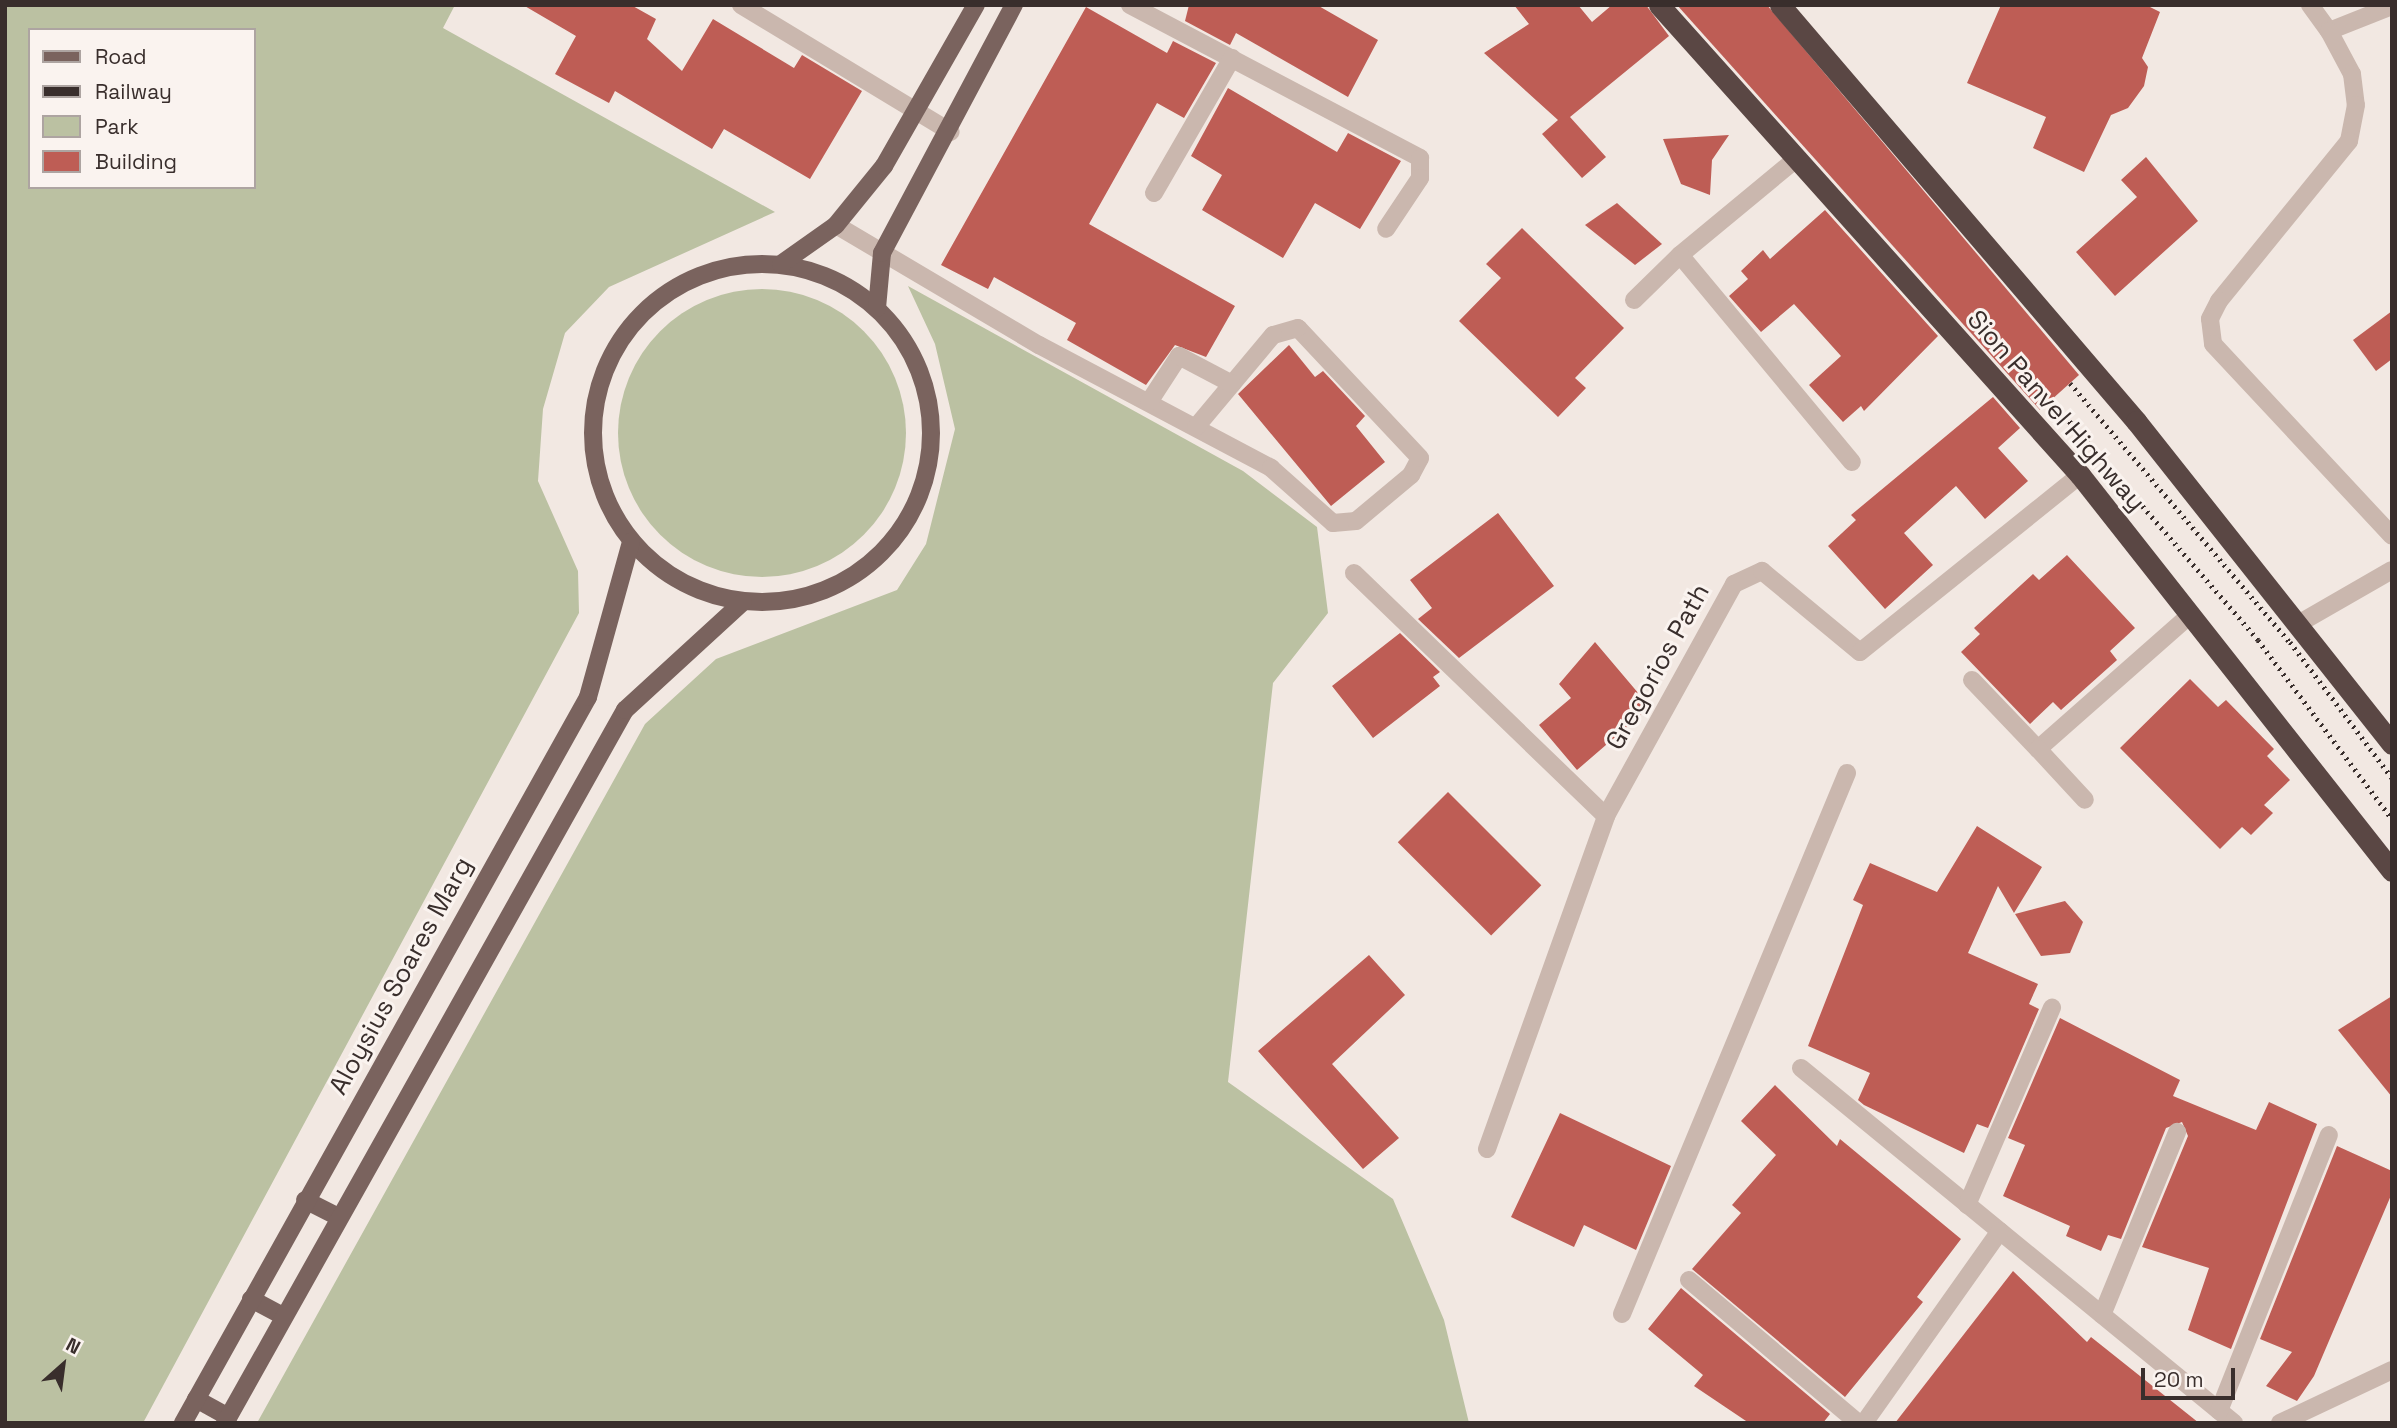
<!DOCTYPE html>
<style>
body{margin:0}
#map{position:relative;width:2397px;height:1428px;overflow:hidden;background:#f2e8e2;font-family:"Space Grotesk",sans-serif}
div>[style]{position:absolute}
.green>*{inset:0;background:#bbc1a2}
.round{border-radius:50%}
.building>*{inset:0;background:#be5d55;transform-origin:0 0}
.minor>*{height:18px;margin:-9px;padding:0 9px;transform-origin:9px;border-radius:9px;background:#cab7ae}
.major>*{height:18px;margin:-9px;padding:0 9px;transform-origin:9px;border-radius:9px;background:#7a635e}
.major>.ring{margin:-9px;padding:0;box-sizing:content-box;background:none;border:18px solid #7a635e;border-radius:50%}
.highway>*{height:21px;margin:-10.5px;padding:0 10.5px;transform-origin:10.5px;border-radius:10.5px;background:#5a4744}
.rail>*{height:5px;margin-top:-2.5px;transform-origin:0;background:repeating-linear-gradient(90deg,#392e2c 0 2px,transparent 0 7px)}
span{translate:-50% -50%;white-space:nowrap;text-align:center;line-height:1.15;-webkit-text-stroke:6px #faf3ef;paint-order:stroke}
.street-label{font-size:26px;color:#392e2c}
.frame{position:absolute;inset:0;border:7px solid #392e2c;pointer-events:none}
.legend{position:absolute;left:28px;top:28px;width:228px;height:161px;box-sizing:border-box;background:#faf3ef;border:2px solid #ada4a1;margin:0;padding:9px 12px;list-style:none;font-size:21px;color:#392e2c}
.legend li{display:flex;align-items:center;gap:14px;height:35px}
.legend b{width:35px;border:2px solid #ada4a1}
.north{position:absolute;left:28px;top:1330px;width:70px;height:70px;-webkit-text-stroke:5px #faf3ef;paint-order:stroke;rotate:28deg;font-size:19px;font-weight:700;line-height:28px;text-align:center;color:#392e2c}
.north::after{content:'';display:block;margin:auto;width:24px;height:32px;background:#392e2c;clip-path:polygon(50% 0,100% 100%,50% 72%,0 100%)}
.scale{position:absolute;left:2141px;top:1368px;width:94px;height:32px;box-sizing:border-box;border:4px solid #392e2c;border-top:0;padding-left:9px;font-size:21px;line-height:24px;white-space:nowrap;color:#392e2c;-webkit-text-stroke:5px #faf3ef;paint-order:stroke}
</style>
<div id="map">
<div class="green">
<div style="clip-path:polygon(evenodd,5px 5px,455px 5px,443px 28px,775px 212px,609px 287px,565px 333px,543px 409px,538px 481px,578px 571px,579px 613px,143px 1423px,5px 1423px,5px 5px,30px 30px,254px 30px,254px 187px,30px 187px,30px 30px)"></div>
<div style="clip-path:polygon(908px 286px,1243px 471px,1317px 527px,1328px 613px,1273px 683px,1228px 1082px,1393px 1199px,1444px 1320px,1469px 1423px,257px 1423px,645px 724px,716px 659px,897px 590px,926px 544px,955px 429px,935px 344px)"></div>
<div class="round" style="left:618px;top:289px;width:288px;height:288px"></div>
</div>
<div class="building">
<div style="clip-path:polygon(523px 5px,631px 5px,656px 19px,647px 39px,682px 71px,713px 19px,794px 68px,802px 55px,862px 91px,810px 179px,724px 129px,712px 149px,615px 91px,609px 103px,555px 74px,576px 36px)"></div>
<div style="clip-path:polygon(1189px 5px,1317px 5px,1378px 40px,1348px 97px,1236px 33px,1230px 45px,1185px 21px)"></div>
<div style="clip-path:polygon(1514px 5px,1578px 5px,1592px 22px,1612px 5px,1646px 5px,1669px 36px,1570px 117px,1606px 157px,1582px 178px,1542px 134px,1558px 120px,1484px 53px,1529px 24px)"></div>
<div style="clip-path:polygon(1677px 5px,1767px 5px,2079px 375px,2040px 410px)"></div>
<div style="clip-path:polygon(2001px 5px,2146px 5px,2160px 12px,2142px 58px,2148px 67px,2144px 86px,2128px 108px,2111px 115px,2084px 172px,2033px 148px,2046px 117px,1967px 83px)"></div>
<div style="clip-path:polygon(1086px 7px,1167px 53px,1173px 41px,1216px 63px,1184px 118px,1157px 103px,1089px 224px,1235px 306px,1206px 357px,1175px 345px,1146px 385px,1067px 340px,1076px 323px,994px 277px,988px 289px,941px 265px)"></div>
<div style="clip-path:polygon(1228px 88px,1337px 152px,1348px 133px,1401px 161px,1360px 229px,1315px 203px,1283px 258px,1202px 210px,1222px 175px,1191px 156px)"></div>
<div style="clip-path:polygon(1729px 135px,1712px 160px,1710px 195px,1681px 184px,1663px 139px)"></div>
<div style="clip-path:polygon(2146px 157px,2198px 221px,2115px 296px,2076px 252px,2137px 197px,2121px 180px)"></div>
<div style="clip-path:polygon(1617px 203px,1662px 244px,1635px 265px,1585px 225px)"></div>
<div style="clip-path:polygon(1825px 210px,1938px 336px,1864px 411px,1861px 406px,1843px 422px,1809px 385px,1841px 356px,1794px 304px,1761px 332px,1729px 296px,1748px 279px,1741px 271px,1763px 250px,1770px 259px)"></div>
<div style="clip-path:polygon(1522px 228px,1624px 328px,1575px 378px,1586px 388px,1558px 417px,1459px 321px,1501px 278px,1486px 264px)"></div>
<div style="clip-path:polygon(2392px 311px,2392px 359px,2376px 371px,2353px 340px)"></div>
<div style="clip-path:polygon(1289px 345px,1315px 377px,1323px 371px,1365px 416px,1356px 426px,1385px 462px,1331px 506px,1238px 394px)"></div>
<div style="clip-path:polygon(1993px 397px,2020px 428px,1998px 448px,2028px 481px,1985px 519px,1956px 486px,1904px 533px,1933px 565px,1885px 609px,1828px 546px,1856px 520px,1851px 515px)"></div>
<div style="clip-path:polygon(1498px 513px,1554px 586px,1459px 658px,1418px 619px,1432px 608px,1410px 580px)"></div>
<div style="clip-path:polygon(2067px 555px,2135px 628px,2110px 651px,2117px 660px,2061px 710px,2053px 702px,2030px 724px,1961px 652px,1980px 634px,1974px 628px,2033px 574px,2039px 580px)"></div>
<div style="clip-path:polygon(1400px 633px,1440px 672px,1433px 677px,1440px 686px,1373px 738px,1332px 686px)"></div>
<div style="clip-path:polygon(1595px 642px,1650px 707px,1577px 770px,1539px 725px,1571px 698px,1559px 684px)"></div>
<div style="clip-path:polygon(2190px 679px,2218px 707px,2226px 700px,2274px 749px,2267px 756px,2290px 780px,2264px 805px,2273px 813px,2251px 835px,2242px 827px,2220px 849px,2120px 748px)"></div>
<div style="left:1448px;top:792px;width:132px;height:71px;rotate:45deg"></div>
<div style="clip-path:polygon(1977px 826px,2042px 867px,2014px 913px,1998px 886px,1968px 953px,2038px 984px,2029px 1004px,2039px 1009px,1988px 1128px,1977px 1124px,1964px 1153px,1864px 1105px,1858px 1100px,1870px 1073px,1808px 1046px,1863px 905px,1853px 900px,1870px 863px,1937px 892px)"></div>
<div style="clip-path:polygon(2065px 901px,2083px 922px,2070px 953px,2041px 956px,2015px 914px)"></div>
<div style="clip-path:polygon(1369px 955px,1405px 995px,1332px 1064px,1399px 1138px,1363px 1169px,1258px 1051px)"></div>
<div style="clip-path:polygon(2392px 996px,2392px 1097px,2338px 1030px)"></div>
<div style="clip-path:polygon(2060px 1018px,2180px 1080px,2173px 1096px,2256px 1130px,2269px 1102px,2317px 1124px,2231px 1349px,2188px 1330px,2209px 1268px,2142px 1247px,2188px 1136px,2182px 1122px,2166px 1128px,2121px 1239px,2108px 1235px,2101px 1251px,2066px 1236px,2070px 1226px,2003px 1196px,2025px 1145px,2008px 1138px)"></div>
<div style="clip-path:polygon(1775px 1085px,1837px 1146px,1840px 1139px,1961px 1239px,1917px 1297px,1923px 1302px,1845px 1397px,1692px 1269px,1741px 1213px,1732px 1205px,1776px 1155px,1741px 1121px)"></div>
<div style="clip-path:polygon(1560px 1113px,1671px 1166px,1636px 1250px,1584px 1225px,1574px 1247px,1511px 1217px)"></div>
<div style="clip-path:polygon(2337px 1146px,2392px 1171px,2392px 1193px,2314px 1376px,2297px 1401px,2266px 1386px,2292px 1352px,2260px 1339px)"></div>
<div style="clip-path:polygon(2013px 1271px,2087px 1342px,2091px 1337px,2199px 1423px,1895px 1423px)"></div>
<div style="clip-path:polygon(1681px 1288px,1830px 1414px,1823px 1423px,1749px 1423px,1694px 1386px,1703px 1375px,1648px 1329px)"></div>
</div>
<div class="minor">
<div style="left:741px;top:5px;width:245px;rotate:31.2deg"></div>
<div style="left:1130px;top:5px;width:328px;rotate:27.8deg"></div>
<div style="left:1420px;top:158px;width:20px;rotate:90deg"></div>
<div style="left:1420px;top:178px;width:61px;rotate:123.7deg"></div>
<div style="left:2310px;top:5px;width:32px;rotate:54deg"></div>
<div style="left:2329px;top:31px;width:68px;rotate:-21.6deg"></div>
<div style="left:2329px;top:31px;width:49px;rotate:61.9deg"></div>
<div style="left:2352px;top:74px;width:31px;rotate:83deg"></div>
<div style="left:2356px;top:105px;width:37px;rotate:101deg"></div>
<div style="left:2349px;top:141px;width:206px;rotate:129.1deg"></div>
<div style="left:2219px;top:301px;width:20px;rotate:117deg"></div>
<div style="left:2210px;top:319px;width:25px;rotate:83deg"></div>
<div style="left:2213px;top:344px;width:262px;rotate:47deg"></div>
<div style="left:1154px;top:193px;width:156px;rotate:-60deg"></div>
<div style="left:836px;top:225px;width:236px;rotate:30.6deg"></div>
<div style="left:1039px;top:345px;width:263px;rotate:27.9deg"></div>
<div style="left:1271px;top:468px;width:83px;rotate:41.6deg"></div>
<div style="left:1333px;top:523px;width:23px;rotate:-5deg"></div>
<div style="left:1356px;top:521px;width:72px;rotate:-39.9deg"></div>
<div style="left:1411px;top:475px;width:19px;rotate:-62deg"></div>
<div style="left:1420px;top:458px;width:178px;rotate:-133.2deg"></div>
<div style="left:1298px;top:328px;width:26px;rotate:164deg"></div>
<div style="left:1273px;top:335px;width:120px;rotate:129.9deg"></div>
<div style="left:1680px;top:255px;width:149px;rotate:-39.6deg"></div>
<div style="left:1634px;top:300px;width:64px;rotate:-44.4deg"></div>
<div style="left:1680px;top:255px;width:269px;rotate:50.3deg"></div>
<div style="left:1149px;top:402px;width:55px;rotate:-56.9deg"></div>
<div style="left:1179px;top:356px;width:60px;rotate:27.8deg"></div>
<div style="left:1354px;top:573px;width:350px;rotate:44deg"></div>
<div style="left:2298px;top:624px;width:108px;rotate:-29.9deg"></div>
<div style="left:1972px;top:680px;width:95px;rotate:46.3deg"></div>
<div style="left:2038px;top:749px;width:203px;rotate:-41.4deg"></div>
<div style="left:2038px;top:749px;width:69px;rotate:47.3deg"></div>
<div style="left:1801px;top:1068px;width:560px;rotate:39.35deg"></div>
<div style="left:1487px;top:1149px;width:354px;rotate:-70.3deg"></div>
<div style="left:1606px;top:816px;width:265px;rotate:-61.1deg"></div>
<div style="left:1734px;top:584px;width:31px;rotate:-25deg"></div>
<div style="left:1762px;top:571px;width:127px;rotate:39.6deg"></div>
<div style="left:1860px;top:652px;width:282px;rotate:-38.8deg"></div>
<div style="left:1967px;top:1205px;width:215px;rotate:-66.7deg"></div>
<div style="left:1689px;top:1280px;width:221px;rotate:40.2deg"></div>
<div style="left:1622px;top:1314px;width:586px;rotate:-67.42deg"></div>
<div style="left:2102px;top:1315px;width:198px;rotate:-67.7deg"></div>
<div style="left:2219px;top:1411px;width:297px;rotate:-68.3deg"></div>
<div style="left:1864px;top:1423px;width:235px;rotate:-54.7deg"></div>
<div style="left:2280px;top:1423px;width:124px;rotate:-25.3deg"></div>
</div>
<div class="major">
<div class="ring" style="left:593px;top:264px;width:320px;height:320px"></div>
<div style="left:781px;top:264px;width:67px;rotate:-35.3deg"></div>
<div style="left:836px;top:225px;width:76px;rotate:-50.9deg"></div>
<div style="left:884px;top:166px;width:185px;rotate:-60.3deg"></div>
<div style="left:877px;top:308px;width:55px;rotate:-84.8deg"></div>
<div style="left:882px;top:253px;width:281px;rotate:-62deg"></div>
<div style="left:305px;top:1200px;width:36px;rotate:27deg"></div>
<div style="left:251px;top:1299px;width:36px;rotate:28deg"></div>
<div style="left:196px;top:1399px;width:37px;rotate:29deg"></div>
<div style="left:183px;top:1423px;width:831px;rotate:-60.84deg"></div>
<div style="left:588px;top:697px;width:161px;rotate:-74.5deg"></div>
<div style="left:225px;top:1423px;width:818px;rotate:-60.71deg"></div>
<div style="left:625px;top:710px;width:160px;rotate:-42.5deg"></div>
</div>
<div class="highway">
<div style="left:1659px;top:5px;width:631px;rotate:48.15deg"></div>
<div style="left:2080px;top:475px;width:504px;rotate:51.77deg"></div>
<div style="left:1780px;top:5px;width:548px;rotate:49.44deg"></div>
<div style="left:2136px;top:421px;width:412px;rotate:51.6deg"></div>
</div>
<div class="rail">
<div style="left:2070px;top:383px;width:340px;rotate:49.7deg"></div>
<div style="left:2290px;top:642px;width:170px;rotate:53.1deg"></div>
<div style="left:2051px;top:400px;width:317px;rotate:49.2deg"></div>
<div style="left:2258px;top:640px;width:224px;rotate:53.2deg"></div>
</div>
<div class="street-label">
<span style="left:2056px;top:411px;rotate:49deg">Sion Panvel Highway</span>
<span style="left:1658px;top:667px;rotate:-61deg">Gregorios Path</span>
<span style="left:401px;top:976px;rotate:-61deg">Aloysius Soares Marg</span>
</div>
<div class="frame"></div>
<ul class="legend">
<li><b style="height:9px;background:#7a635e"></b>Road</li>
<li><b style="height:9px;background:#392e2c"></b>Railway</li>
<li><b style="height:19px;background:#bbc1a2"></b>Park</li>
<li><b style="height:19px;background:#be5d55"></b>Building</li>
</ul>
<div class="north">N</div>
<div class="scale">20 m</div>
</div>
